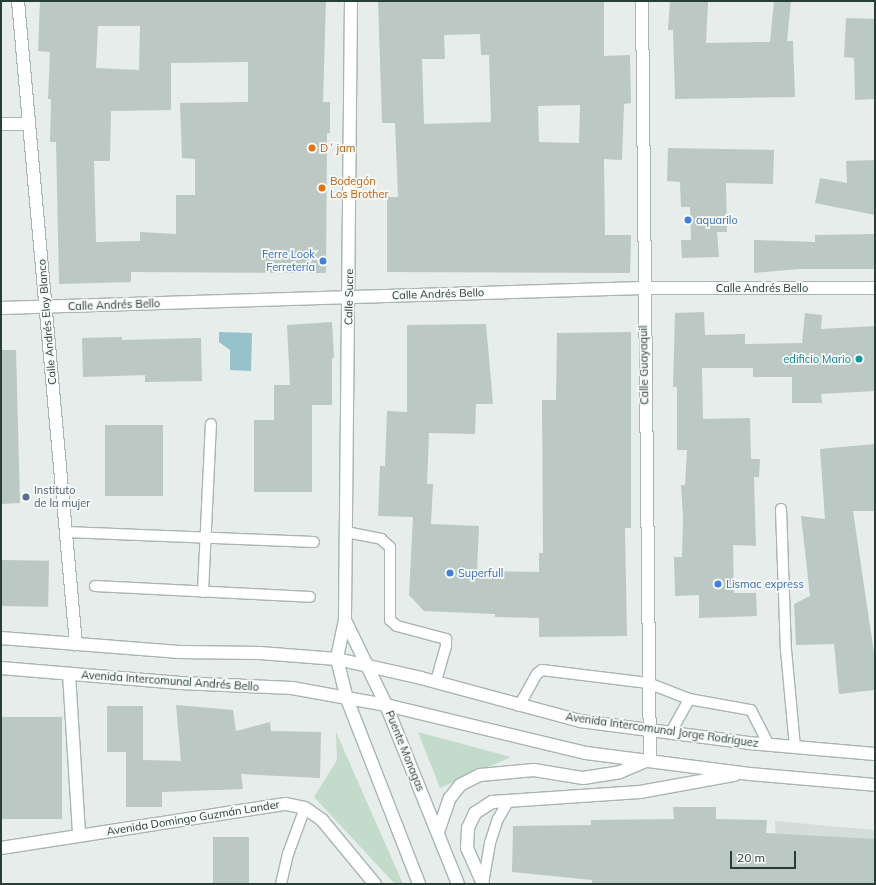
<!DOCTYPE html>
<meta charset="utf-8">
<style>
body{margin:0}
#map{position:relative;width:876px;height:885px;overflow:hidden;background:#e6edea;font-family:Mulish,sans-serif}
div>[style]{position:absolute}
.built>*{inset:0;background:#d4ddd9}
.green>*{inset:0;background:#c2dbca}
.water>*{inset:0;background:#95c1cb}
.building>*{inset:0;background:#bbc8c3;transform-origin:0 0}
.roads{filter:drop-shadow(1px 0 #a9b5b1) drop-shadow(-1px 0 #a9b5b1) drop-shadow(0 1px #a9b5b1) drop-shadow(0 -1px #a9b5b1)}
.service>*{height:10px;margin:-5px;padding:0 5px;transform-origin:5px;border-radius:5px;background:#fff}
.minor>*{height:12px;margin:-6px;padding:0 6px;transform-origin:6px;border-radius:6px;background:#fff}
.tertiary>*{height:12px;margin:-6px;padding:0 6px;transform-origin:6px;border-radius:6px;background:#fff}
.secondary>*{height:12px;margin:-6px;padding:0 6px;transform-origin:6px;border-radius:6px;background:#fff}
.dots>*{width:11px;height:11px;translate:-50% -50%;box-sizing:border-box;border:2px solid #f6faf8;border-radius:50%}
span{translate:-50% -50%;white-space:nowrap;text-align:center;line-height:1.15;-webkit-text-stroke:3.5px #f6faf8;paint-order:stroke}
.food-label{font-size:11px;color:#c56008}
.left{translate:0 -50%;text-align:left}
.shop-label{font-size:11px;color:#366cbe}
.right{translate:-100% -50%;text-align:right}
.street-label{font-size:11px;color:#273d38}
.culture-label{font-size:11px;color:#0d838f}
.service-label{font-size:11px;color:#4e5e75}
.frame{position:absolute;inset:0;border:2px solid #273d38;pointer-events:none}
.scale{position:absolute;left:730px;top:851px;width:66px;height:18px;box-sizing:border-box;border:2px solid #273d38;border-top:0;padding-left:5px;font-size:12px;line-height:14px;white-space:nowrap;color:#273d38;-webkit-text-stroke:3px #f6faf8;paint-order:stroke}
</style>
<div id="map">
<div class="built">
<div style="clip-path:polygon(775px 821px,875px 830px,875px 884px,776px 884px)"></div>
</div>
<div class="green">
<div style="clip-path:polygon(336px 732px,403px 884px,395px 884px,314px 797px,337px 760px)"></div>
<div style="clip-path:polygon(418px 732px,511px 757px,440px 788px)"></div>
</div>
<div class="water">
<div style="clip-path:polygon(219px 332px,252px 333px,251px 371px,230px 370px,230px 350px,219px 342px)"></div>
</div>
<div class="building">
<div style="clip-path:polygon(evenodd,40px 1px,326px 1px,323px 102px,330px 102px,330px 133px,327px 133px,326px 273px,131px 272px,131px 282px,59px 284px,56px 142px,50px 142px,51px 99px,48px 99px,50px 52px,38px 51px,40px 1px,98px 26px,140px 26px,139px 70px,96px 68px,98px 26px,40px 1px,248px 62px,248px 102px,180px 103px,182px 158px,195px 159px,195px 195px,176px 195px,176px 234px,140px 232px,140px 241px,96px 242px,94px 161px,110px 161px,111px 111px,171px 110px,171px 63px,248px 62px)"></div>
<div style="clip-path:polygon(evenodd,378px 1px,604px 1px,604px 56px,630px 55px,631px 103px,624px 104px,622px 160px,604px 159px,605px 235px,631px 235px,630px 273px,387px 272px,387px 197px,398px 197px,395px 123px,382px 123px,378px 1px,480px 34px,481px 55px,489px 55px,491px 122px,424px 124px,422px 59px,445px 59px,444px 35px,480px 34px,378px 1px,580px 105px,579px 143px,539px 142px,538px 106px,580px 105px)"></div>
<div style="clip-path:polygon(670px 1px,708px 1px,706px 43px,770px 42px,774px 1px,791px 1px,787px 41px,793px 41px,795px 97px,675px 99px,673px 30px,668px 30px)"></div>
<div style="clip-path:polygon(846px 18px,875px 19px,875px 99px,855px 100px,854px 58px,844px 57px)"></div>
<div style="clip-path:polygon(668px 148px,774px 150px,773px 184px,726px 183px,727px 232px,717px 232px,719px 257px,682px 258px,681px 240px,691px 240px,690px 207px,681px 207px,680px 182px,667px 181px)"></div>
<div style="clip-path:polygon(875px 160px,875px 215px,815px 203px,820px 178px,847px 183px,846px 161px)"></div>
<div style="clip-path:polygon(875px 234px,875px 269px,799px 269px,754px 273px,754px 240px,815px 242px,815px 235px)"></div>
<div style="clip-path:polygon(704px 312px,705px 335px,745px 334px,745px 344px,802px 343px,805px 313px,822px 315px,821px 329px,875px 326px,875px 391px,821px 394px,822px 403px,792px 403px,792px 377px,753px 377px,753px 368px,702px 368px,703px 419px,750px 418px,751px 459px,760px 459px,759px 477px,754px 477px,756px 546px,733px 545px,734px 593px,756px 593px,757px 616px,699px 618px,699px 595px,675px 596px,674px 557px,682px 557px,683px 516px,681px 485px,685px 485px,687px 450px,677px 450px,677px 387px,673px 387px,675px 313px)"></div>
<div style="clip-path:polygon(332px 322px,334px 358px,332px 358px,332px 405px,312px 405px,312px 492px,254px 492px,254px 420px,274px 420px,274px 385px,290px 385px,287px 325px)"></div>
<div style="clip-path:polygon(486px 324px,493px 404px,476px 404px,475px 434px,429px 433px,427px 484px,433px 484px,431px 524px,479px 526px,477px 571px,539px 572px,539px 553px,543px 553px,542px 400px,556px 400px,557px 333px,631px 332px,631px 528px,625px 528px,627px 636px,539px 637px,539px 618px,495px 617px,495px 614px,424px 611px,409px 595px,413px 517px,378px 516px,380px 466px,385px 466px,387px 411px,407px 412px,407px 325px)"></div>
<div style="clip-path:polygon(122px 337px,122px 340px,201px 338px,202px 381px,145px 382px,145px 375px,83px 377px,82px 338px)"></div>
<div style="clip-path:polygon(1px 350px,16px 350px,20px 503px,1px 504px)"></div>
<div style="left:105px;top:425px;width:58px;height:71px"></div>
<div style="clip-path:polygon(875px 444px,875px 511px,853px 511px,875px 660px,875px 690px,839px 694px,834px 644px,796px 645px,794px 604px,810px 596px,801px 516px,825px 519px,820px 449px)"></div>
<div style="left:1px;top:560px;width:48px;height:46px;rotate:1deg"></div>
<div style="clip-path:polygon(176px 705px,233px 710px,236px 731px,270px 722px,271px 731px,321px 732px,320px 778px,241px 774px,243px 789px,162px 792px,162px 807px,126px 807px,126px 752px,107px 752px,107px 706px,143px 706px,143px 760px,181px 761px)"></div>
<div style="left:1px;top:717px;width:61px;height:102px"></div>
<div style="clip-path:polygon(673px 807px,716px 807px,716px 819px,767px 820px,766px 833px,875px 839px,875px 884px,592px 884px,592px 880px,512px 872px,513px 826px,591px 825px,591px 820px,674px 819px)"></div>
<div style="left:213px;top:837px;width:36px;height:46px"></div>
</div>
<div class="roads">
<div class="service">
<div style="left:781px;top:509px;width:141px;rotate:88deg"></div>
<div style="left:786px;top:650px;width:97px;rotate:84.7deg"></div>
<div style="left:66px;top:532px;width:248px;rotate:2.3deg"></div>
<div style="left:346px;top:532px;width:36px;rotate:11deg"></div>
<div style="left:381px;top:539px;width:12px;rotate:42deg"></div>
<div style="left:390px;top:547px;width:73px;rotate:90deg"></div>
<div style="left:390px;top:620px;width:9px;rotate:41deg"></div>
<div style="left:397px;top:626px;width:51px;rotate:14.9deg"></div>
<div style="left:446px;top:639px;width:7px;rotate:90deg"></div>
<div style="left:446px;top:646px;width:37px;rotate:106deg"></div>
<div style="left:95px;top:586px;width:215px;rotate:2.9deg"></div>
<div style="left:203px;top:592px;width:168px;rotate:-87.3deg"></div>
<div style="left:519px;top:706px;width:37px;rotate:-61deg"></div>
<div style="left:537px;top:674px;width:6px;rotate:-39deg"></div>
<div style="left:542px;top:670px;width:107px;rotate:7deg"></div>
<div style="left:648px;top:683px;width:44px;rotate:21.3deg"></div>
<div style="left:689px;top:699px;width:63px;rotate:10.1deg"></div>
<div style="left:751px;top:710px;width:39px;rotate:63deg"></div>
<div style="left:671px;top:732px;width:38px;rotate:-61deg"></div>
<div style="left:281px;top:884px;width:31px;rotate:-77deg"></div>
<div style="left:288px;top:854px;width:49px;rotate:-69.7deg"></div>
<div style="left:483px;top:884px;width:42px;rotate:-80.3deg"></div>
<div style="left:490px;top:843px;width:25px;rotate:-72deg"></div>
<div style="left:498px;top:819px;width:22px;rotate:-60deg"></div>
</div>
<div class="minor">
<div style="left:18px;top:1px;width:646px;rotate:84.85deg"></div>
<div style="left:642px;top:1px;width:758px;rotate:89.4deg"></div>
<div style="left:1px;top:124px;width:28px"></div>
<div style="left:1px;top:308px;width:642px;rotate:-1.78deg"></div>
<div style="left:643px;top:288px;width:232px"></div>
<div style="left:69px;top:674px;width:161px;rotate:86.4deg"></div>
<div style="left:1px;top:848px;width:288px;rotate:-8.8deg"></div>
<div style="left:286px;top:804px;width:19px;rotate:12deg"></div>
<div style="left:305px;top:808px;width:21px;rotate:35deg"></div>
<div style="left:322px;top:820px;width:83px;rotate:50.4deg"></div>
</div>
<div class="tertiary">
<div style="left:351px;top:1px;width:619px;rotate:90.56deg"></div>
<div style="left:345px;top:620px;width:40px;rotate:102deg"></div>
<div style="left:337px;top:659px;width:41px;rotate:76deg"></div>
<div style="left:347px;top:699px;width:199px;rotate:68.7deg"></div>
<div style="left:345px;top:620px;width:94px;rotate:64.2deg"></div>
<div style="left:386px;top:705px;width:193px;rotate:68.1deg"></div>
</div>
<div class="secondary">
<div style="left:1px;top:638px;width:179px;rotate:4.5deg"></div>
<div style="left:179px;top:652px;width:81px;rotate:0.7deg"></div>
<div style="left:260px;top:653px;width:77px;rotate:4.5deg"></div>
<div style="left:337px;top:659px;width:86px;rotate:12.7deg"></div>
<div style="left:421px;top:678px;width:165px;rotate:15.1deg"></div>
<div style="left:580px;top:721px;width:170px;rotate:7.4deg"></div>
<div style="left:749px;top:743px;width:126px;rotate:5deg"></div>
<div style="left:1px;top:668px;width:180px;rotate:4.8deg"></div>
<div style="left:180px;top:683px;width:112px;rotate:2.6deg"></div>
<div style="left:292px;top:688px;width:96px;rotate:10.3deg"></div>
<div style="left:386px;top:705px;width:206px;rotate:13.5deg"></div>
<div style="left:586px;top:753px;width:165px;rotate:7.3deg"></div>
<div style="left:750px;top:774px;width:125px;rotate:5deg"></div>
<div style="left:438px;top:832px;width:36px;rotate:-71deg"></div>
<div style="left:450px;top:798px;width:16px;rotate:-52deg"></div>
<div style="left:460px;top:785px;width:22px;rotate:-27deg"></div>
<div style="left:480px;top:775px;width:54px;rotate:-5.3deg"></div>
<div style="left:534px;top:770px;width:50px;rotate:9.3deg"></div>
<div style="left:583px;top:778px;width:37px;rotate:-9deg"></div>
<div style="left:620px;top:772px;width:30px;rotate:-23deg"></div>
<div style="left:483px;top:884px;width:39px;rotate:-114deg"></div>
<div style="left:467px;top:848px;width:20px;rotate:-87deg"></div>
<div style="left:468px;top:828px;width:17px;rotate:-65deg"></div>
<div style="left:475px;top:813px;width:20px;rotate:-33deg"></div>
<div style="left:492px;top:802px;width:148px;rotate:-3.9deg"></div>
<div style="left:640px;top:792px;width:96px;rotate:-10.3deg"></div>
</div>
</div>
<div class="dots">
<div style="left:312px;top:148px;background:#e8710a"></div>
<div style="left:322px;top:188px;background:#e8710a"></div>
<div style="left:688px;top:220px;background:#3f7fe0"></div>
<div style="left:323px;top:261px;background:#3f7fe0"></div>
<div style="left:859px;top:359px;background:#0f9aa8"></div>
<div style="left:26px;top:497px;background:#5c6f8a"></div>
<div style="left:450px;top:573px;background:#3f7fe0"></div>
<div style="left:718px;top:584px;background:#3f7fe0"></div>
</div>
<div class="food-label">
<span class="left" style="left:320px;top:148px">D´ jam</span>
<span class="left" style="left:330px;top:188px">Bodegón<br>Los Brother</span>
</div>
<div class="shop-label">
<span class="left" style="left:696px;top:220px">aquarilo</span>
<span class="right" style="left:315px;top:261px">Ferre Look<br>Ferretería</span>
<span class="left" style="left:458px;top:573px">Superfull</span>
<span class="left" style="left:726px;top:584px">Lismac express</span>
</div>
<div class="street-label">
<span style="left:762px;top:288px">Calle Andrés Bello</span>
<span style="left:438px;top:294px;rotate:-2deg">Calle Andrés Bello</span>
<span style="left:349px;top:297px;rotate:-89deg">Calle Sucre</span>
<span style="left:114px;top:305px;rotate:-2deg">Calle Andrés Bello</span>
<span style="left:47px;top:322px;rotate:-95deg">Calle Andrés Eloy Blanco</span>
<span style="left:644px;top:365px;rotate:-91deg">Calle Guayaquil</span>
<span style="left:170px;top:681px;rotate:4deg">Avenida Intercomunal Andrés Bello</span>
<span style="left:662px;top:730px;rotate:8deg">Avenida Intercomunal Jorge Rodriguez</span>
<span style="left:405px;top:751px;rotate:68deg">Puente Monagas</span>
<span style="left:193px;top:818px;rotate:-9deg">Avenida Domingo Guzmán Lander</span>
</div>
<div class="culture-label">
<span class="right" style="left:851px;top:359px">edificio Mario</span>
</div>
<div class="service-label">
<span class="left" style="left:34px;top:497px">Instituto<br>de la mujer</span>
</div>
<div class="frame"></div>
<div class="scale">20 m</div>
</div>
